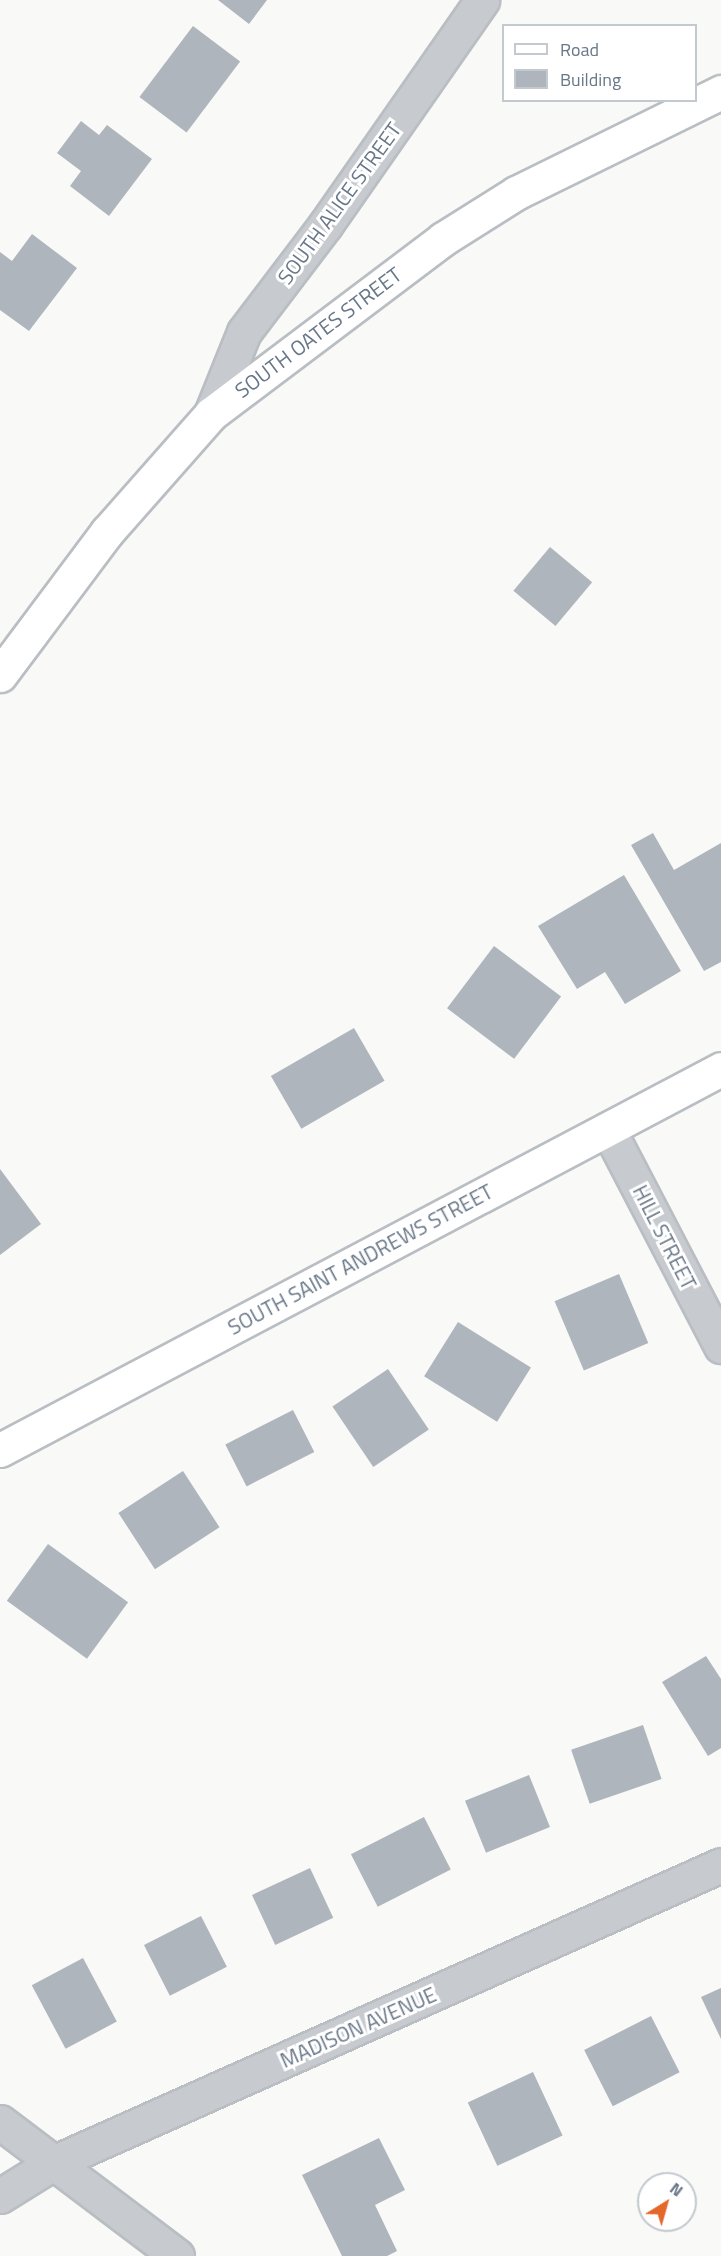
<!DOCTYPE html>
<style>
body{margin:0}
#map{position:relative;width:721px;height:2256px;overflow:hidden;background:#f9f9f7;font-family:"Titillium Web",sans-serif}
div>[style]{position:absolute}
.building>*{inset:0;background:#aeb5bc;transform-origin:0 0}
.roads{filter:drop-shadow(2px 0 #b9bec3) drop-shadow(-2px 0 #b9bec3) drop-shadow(0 2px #b9bec3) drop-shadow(0 -2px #b9bec3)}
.street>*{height:33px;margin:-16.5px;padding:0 16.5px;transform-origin:16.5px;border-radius:16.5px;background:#c7cace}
.secondary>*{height:33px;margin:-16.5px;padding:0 16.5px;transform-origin:16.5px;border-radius:16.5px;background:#fff}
.primary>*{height:33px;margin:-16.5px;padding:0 16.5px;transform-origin:16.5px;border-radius:16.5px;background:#fff}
span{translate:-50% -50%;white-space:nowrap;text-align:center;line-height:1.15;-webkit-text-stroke:6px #fff;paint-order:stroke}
.street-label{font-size:21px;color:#687788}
.legend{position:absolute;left:502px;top:24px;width:195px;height:78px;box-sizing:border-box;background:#fff;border:2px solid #c3c9cf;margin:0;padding:8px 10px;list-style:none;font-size:18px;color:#687788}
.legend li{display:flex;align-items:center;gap:12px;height:30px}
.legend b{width:30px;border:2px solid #c3c9cf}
.north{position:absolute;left:637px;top:2172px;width:60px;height:60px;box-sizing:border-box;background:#fff;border:2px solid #c3c9cf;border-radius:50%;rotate:37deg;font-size:16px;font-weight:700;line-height:24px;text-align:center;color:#687788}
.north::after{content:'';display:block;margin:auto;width:21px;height:27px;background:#e5682b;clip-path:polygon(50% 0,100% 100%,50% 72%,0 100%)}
</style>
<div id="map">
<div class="building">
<div style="clip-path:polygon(218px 0,267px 0,249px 24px)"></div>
<div style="left:193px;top:26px;width:59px;height:89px;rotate:37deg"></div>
<div style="clip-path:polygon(81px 121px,99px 135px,107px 125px,152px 159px,109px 216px,70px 186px,81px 171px,57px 153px)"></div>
<div style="clip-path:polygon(32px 234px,77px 268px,29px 331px,0 310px,0 252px,12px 261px)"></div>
<div style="left:550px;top:547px;width:55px;height:57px;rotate:40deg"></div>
<div style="clip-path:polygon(653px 833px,674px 870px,721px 843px,721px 962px,704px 971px,631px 845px)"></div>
<div style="clip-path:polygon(624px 875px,681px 971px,625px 1004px,605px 972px,577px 989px,538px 926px)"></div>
<div style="left:494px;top:946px;width:84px;height:78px;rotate:37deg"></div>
<div style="left:354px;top:1028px;width:61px;height:96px;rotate:60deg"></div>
<div style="clip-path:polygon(0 1169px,41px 1224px,0 1255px)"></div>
<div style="left:619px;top:1274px;width:75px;height:70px;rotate:67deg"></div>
<div style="left:458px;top:1322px;width:86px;height:64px;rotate:32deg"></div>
<div style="left:388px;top:1369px;width:73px;height:67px;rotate:56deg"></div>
<div style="left:293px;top:1410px;width:47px;height:76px;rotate:63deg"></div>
<div style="left:183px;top:1471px;width:67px;height:77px;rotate:57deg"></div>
<div style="left:48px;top:1544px;width:99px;height:70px;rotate:36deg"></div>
<div style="clip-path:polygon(706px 1656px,721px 1679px,721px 1748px,708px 1756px,662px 1682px)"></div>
<div style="left:643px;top:1725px;width:57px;height:76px;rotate:71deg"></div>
<div style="left:529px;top:1775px;width:56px;height:69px;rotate:68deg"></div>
<div style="left:424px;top:1817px;width:59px;height:82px;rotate:63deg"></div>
<div style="left:310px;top:1868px;width:55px;height:64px;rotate:65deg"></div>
<div style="left:201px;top:1916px;width:57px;height:64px;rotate:63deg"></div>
<div style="left:83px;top:1958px;width:72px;height:58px;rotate:62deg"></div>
<div style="clip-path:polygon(721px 1988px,721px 2039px,701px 1997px)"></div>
<div style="left:651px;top:2016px;width:63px;height:75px;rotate:63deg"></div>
<div style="left:533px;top:2072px;width:70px;height:72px;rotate:65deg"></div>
<div style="clip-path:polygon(379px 2138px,405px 2190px,375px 2205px,397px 2251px,387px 2256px,342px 2256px,302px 2175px)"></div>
</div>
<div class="roads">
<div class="street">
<div style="left:211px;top:414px;width:88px;rotate:-68.1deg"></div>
<div style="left:244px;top:332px;width:136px;rotate:-52.8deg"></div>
<div style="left:326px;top:224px;width:273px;rotate:-55.1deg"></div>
<div style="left:608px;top:1129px;width:245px;rotate:62.5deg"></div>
<div style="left:0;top:2122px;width:222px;rotate:37.1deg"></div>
<div style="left:0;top:2196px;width:62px;rotate:-31.9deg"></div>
<div style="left:53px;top:2163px;width:731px;rotate:-24.04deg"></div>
</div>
<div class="secondary">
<div style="left:0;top:1450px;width:815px;rotate:-27.85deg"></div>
</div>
<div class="primary">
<div style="left:0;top:675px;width:179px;rotate:-53.2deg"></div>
<div style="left:107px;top:532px;width:157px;rotate:-48.6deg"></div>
<div style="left:211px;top:414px;width:291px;rotate:-37deg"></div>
<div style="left:443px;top:239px;width:86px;rotate:-32.2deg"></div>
<div style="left:516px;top:193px;width:229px;rotate:-26.2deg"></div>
</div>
</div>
<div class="street-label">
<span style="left:339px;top:203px;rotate:-54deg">SOUTH ALICE STREET</span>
<span style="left:318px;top:332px;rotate:-37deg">SOUTH OATES STREET</span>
<span style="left:665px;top:1237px;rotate:63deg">HILL STREET</span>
<span style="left:360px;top:1259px;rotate:-28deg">SOUTH SAINT ANDREWS STREET</span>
<span style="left:358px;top:2027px;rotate:-24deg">MADISON AVENUE</span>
</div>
<ul class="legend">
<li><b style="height:8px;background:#fff"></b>Road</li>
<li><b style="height:16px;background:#aeb5bc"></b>Building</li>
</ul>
<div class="north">N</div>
</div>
